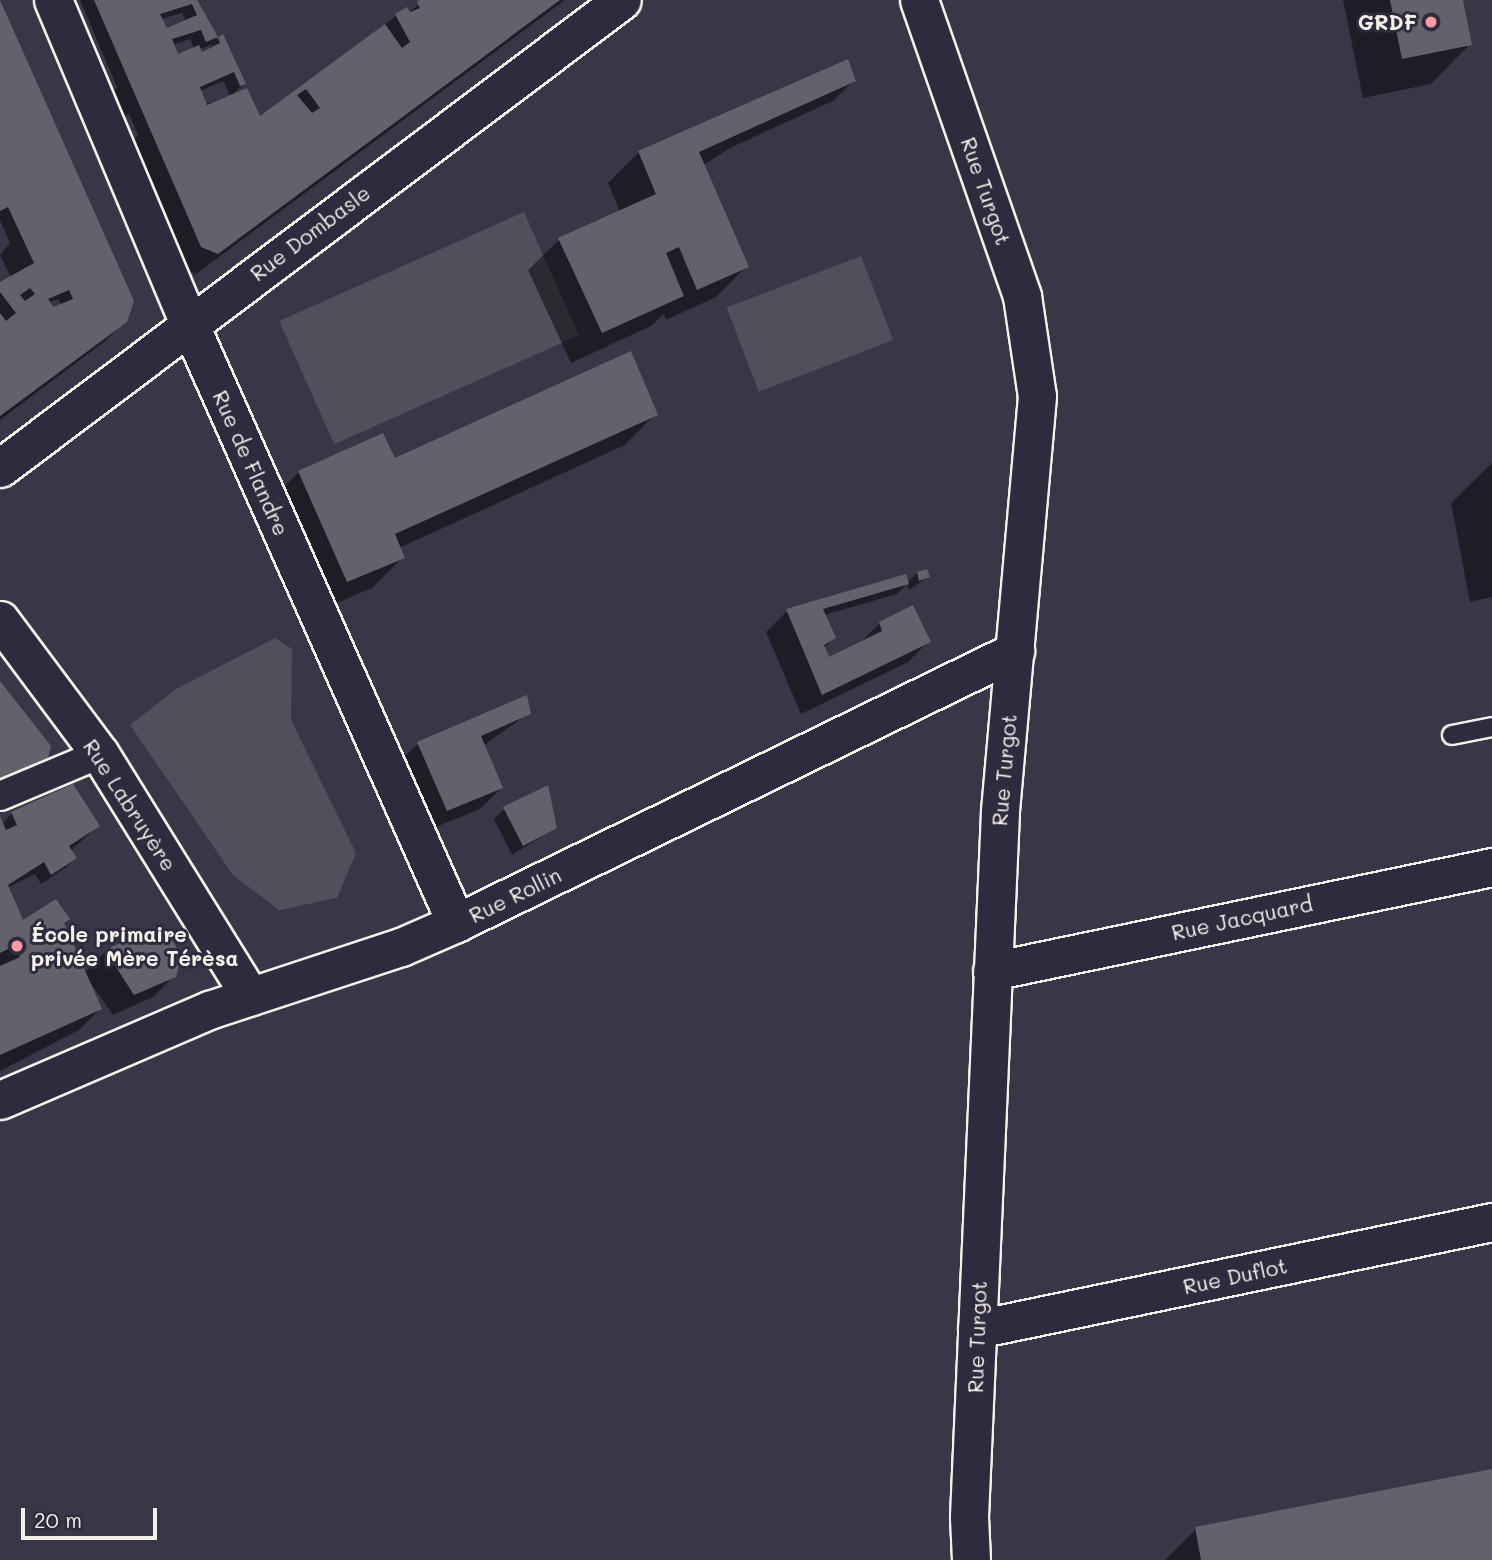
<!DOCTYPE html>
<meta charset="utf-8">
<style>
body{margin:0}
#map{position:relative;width:1492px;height:1560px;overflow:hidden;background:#3b3647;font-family:Mali,sans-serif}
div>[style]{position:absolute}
.green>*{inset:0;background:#534e5c;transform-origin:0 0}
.shadow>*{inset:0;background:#0007}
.building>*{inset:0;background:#65616c}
.roads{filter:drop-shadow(2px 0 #f4f1e8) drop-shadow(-2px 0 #f4f1e8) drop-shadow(0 2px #f4f1e8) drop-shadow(0 -2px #f4f1e8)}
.service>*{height:18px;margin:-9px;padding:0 9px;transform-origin:9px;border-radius:9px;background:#2f2a3d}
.pedestrian>*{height:28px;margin:-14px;padding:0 14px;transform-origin:14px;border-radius:14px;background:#2f2a3d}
.minor>*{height:37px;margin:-18.5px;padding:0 18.5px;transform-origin:18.5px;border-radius:18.5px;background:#2f2a3d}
.dots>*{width:19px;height:19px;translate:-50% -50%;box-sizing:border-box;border:4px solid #2f2a3d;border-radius:50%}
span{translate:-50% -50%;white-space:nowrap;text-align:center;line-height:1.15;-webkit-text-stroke:6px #2f2a3d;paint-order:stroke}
.poi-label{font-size:21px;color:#f4f1e8;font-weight:700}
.right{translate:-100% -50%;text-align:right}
.left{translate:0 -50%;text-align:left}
.street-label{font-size:21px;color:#f4f1e8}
.scale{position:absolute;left:21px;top:1508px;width:136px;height:32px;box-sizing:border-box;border:4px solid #f4f1e8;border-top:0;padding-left:9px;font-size:21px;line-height:24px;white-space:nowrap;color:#f4f1e8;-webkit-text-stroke:5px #2f2a3d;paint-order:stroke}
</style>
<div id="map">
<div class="green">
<div style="left:524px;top:212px;width:135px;height:268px;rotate:66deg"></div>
<div style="left:861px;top:256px;width:90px;height:144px;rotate:69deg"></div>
<div style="clip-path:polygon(275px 638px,292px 649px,291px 720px,356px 853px,337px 898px,279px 910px,233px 875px,130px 725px,176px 689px)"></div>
</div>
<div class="shadow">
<div style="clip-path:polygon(evenodd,0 0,126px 321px,104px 342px,0 420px,0 284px,11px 278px,0 255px,10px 243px,0 220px,0 0,58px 299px,62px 306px,53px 309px,48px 303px,58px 299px)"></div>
<div style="clip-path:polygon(evenodd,80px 0,196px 0,217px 40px,222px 36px,243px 84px,232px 95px,259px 119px,396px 16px,406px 10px,408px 13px,424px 0,565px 0,196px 274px,181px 268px,128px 146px,138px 135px,129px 114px,115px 119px,106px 97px,117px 87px,80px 0,182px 13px,186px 22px,166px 31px,161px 19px,182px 13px,80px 0,190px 39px,194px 49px,177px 56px,172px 45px,190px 39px,80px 0,214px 44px,205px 52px,202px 54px,200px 49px,214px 44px,80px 0,223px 81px,230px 96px,195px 108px,200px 91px,223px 81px)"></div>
<div style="clip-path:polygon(1343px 0,1461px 0,1470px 44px,1431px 84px,1363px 98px)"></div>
<div style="clip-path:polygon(854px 80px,833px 101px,732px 147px,703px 165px,747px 266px,716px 297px,666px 320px,664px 314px,651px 326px,571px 363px,528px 270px,559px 240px,620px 212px,608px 183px,639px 152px)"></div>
<div style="clip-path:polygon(655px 414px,625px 445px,399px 548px,403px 557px,372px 588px,316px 612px,268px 503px,299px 472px,387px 464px)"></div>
<div style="clip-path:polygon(1492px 463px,1492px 597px,1470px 602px,1451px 503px)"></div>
<div style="clip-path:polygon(917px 573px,928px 577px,909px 590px,907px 583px)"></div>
<div style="clip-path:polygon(907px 584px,897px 594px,824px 615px,834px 638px,824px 648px,829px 659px,859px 644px,880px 623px,928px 642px,908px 662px,801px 714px,766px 632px,787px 611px)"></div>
<div style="clip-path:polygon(0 684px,47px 757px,36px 768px,0 783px)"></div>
<div style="clip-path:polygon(529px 713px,484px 745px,501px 788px,480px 809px,426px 831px,397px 764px,418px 744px)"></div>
<div style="clip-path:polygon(504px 809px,555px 828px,512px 855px,494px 819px)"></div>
<div style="clip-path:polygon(12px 813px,98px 826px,70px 851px,75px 858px,65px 868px,41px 884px,35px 874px,7px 888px,23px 923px,63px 924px,84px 973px,106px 951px,174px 976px,153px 997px,113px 1015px,87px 978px,100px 1009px,79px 1030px,0 1071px,0 820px,2px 824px)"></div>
<div style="clip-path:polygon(1492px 1471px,1492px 1560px,1165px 1560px,1196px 1529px)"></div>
</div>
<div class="building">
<div style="clip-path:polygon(evenodd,0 0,134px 301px,127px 322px,0 416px,0 313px,6px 321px,16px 313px,0 292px,0 282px,34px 263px,8px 207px,0 211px,0 0,30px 288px,35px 294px,25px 301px,20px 295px,30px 288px,0 0,69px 290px,73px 299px,53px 307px,48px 299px,69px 290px)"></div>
<div style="clip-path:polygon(evenodd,94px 0,197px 0,218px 37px,206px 42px,201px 30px,172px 39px,178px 54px,199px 45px,202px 52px,220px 43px,218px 37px,223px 34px,246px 84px,240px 86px,234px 72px,200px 87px,205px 100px,207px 105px,247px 88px,260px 116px,385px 24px,402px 48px,410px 42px,395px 14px,407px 7px,410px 12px,420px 8px,417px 2px,420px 0,560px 0,218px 254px,201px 247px,94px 0,192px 4px,197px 15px,167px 28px,160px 14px,192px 4px,94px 0,306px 89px,320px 108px,312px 113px,297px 95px,306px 89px)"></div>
<div style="clip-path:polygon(1390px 0,1463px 0,1472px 45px,1402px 59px)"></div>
<div style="clip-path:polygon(848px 59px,856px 81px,699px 152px,749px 267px,697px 290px,679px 247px,666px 253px,684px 296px,602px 333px,558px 238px,656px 194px,638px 151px)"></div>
<div style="clip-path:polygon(631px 351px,658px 415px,395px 534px,405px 558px,347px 582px,298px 471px,383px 433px,395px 458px)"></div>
<div style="clip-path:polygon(927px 569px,930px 577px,919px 581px,917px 572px)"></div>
<div style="clip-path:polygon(906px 574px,909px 584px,823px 609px,836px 638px,824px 645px,829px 657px,882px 631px,879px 622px,913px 605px,931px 642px,822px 695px,786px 609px)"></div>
<div style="clip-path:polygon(0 681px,51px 746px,48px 758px,0 779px)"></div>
<div style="clip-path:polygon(527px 695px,531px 714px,481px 736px,503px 788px,447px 811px,417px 742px)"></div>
<div style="clip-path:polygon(73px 784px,100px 826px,69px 846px,77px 858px,51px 875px,44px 862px,8px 885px,23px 920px,56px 899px,70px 919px,64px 923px,102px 1009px,0 1055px,0 966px,20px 957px,14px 946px,0 953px,0 816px,6px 830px,17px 825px,11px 812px)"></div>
<div style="clip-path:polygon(548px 785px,557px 828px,523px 846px,503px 807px)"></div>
<div style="clip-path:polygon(162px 924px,182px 956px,176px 977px,134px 995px,105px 950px)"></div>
<div style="clip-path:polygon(1492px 1469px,1492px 1560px,1201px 1560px,1195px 1527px)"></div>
</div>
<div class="roads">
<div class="service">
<div style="left:1452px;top:735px;width:41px;rotate:-11.3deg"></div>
</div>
<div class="pedestrian">
<div style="left:0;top:796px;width:108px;rotate:-22.8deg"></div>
</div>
<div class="minor">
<div style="left:53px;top:0;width:350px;rotate:67.2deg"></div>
<div style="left:189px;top:323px;width:657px;rotate:66.01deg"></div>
<div style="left:919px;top:0;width:313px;rotate:70.8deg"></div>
<div style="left:1022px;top:296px;width:101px;rotate:81.5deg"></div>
<div style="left:1037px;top:396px;width:418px;rotate:95.1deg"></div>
<div style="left:1000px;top:812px;width:706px;rotate:92.52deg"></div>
<div style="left:969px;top:1517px;width:43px;rotate:87.3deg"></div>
<div style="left:0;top:468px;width:778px;rotate:-36.96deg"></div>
<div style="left:0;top:620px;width:167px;rotate:53.3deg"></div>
<div style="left:100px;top:754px;width:285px;rotate:58.2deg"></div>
<div style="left:992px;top:971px;width:511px;rotate:-11.75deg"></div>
<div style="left:0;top:1100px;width:228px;rotate:-23.3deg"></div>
<div style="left:209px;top:1010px;width:202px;rotate:-18.2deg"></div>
<div style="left:401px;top:947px;width:60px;rotate:-23.6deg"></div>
<div style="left:456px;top:923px;width:622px;rotate:-25.95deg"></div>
<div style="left:977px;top:1329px;width:526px;rotate:-11.74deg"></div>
</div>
</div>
<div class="dots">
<div style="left:1431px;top:22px;background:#ff9aa2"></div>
<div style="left:17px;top:946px;background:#ff9aa2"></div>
</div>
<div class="poi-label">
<span class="right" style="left:1417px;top:22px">GRDF</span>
<span class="left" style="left:31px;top:946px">École primaire<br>privée Mère Térèsa</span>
</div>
<div class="street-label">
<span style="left:986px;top:191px;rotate:71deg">Rue Turgot</span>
<span style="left:310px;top:233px;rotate:-37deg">Rue Dombasle</span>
<span style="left:251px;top:463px;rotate:66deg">Rue de Flandre</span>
<span style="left:1004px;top:770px;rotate:-85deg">Rue Turgot</span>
<span style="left:130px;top:805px;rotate:57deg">Rue Labruyère</span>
<span style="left:515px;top:895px;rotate:-26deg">Rue Rollin</span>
<span style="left:1242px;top:918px;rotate:-12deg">Rue Jacquard</span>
<span style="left:1235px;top:1276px;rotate:-12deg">Rue Duflot</span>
<span style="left:977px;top:1337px;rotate:-88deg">Rue Turgot</span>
</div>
<div class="scale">20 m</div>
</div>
